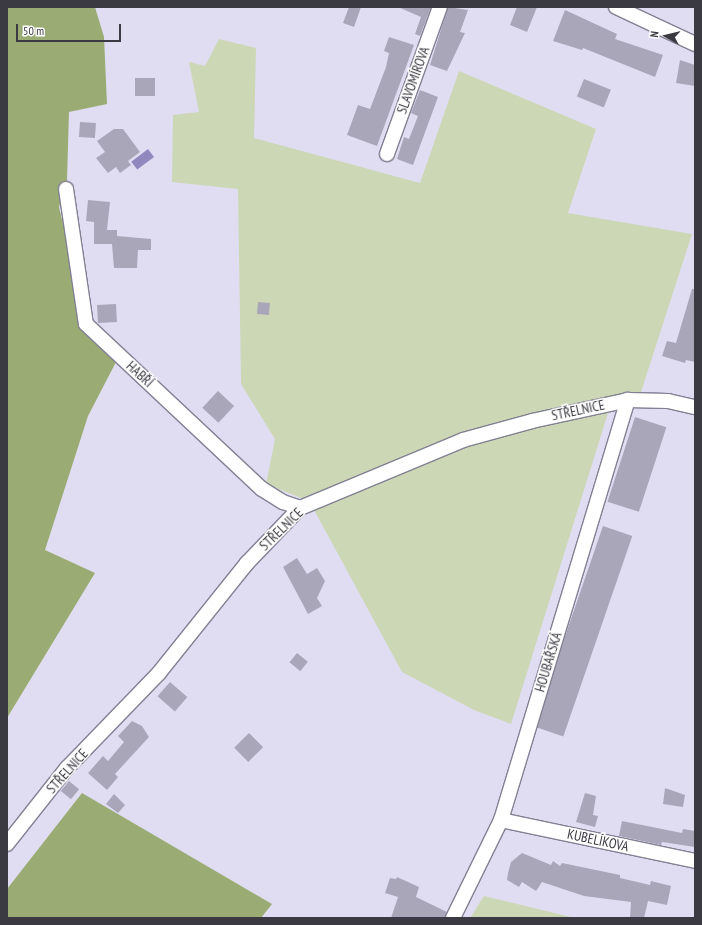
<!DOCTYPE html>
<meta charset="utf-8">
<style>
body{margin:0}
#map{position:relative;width:702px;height:925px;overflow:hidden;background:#e0ddf2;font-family:"PT Sans Narrow",sans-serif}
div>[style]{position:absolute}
.green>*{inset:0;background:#ccd8b5}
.forest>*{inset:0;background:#9aac73}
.water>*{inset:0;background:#9188bf;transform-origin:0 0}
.building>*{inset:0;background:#a9a6ba;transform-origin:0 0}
.roads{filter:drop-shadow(1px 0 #828093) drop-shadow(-1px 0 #828093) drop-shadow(0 1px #828093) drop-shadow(0 -1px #828093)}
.minor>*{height:14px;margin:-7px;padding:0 7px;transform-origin:7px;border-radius:7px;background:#fff}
span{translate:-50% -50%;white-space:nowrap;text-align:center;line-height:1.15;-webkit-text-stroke:3px #fff;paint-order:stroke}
.street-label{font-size:14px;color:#3b3a42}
.frame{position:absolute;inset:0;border:8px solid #3b3a42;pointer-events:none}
.north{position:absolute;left:646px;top:16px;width:40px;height:40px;-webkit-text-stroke:3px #fff;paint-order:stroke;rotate:278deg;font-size:11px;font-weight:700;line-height:16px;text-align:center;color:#3b3a42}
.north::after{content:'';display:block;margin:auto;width:14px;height:18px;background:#3b3a42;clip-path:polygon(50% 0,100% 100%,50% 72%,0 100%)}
.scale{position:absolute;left:16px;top:24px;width:105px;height:18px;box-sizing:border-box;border:2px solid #3b3a42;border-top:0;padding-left:5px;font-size:12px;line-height:14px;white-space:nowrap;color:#3b3a42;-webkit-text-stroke:3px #fff;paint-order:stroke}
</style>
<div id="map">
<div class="green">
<div style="clip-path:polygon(219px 39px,256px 48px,254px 138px,420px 183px,459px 71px,596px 129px,568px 213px,692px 234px,641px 392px,613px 397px,511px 724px,474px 710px,402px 672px,313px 508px,304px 499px,266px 484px,275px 439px,241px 384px,238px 189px,172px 182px,173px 115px,199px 112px,189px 62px,205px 66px)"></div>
<div style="clip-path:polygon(484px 896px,575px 918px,470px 918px)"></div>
</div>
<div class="forest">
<div style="clip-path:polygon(7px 7px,95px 7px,104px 37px,107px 104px,69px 112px,67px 180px,59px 207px,74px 270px,80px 328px,116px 362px,88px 416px,45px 550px,95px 573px,7px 718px)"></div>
<div style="clip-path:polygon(82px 793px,272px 904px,261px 918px,7px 918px,7px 889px)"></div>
</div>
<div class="water">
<div style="left:148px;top:149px;width:10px;height:21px;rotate:53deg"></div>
</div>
<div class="building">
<div style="clip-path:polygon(349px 7px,361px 7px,354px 27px,343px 23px)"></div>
<div style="clip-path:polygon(398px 7px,431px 7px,420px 36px,415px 34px,421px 17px)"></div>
<div style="clip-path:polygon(448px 7px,468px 10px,460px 32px,465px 33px,447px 71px,430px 65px)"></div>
<div style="clip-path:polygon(517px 7px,537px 7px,527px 32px,510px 25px)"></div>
<div style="clip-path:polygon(565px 10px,617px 34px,615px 39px,663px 55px,655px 77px,583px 48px,582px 50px,553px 41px)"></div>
<div style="clip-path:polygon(389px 37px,414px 45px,377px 146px,347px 135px,358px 105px,370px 109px,386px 67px,389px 53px,384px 51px)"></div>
<div style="clip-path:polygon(680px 60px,695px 65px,695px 86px,676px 83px)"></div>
<div style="left:155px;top:78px;width:18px;height:20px;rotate:90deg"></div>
<div style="left:584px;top:79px;width:29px;height:19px;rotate:22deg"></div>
<div style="clip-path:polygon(420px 90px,438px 97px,413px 165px,397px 159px,404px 137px,409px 139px,418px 116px,411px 113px)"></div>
<div style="left:80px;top:122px;width:16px;height:15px;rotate:4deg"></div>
<div style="clip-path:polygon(114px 129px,123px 129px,140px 152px,128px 161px,131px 165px,120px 173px,116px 167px,108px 173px,96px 158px,105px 152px,97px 141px)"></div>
<div style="clip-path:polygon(88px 200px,110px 202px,107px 230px,117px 230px,117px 236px,151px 239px,151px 250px,138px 250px,137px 268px,114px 268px,112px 244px,94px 244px,94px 222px,86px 221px)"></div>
<div style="clip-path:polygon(692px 289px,695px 289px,695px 362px,686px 360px,685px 363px,662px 356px,667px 341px,676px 343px)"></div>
<div style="left:258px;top:302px;width:12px;height:12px;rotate:5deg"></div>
<div style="left:116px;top:304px;width:18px;height:19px;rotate:87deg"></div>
<div style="left:218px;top:391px;width:22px;height:23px;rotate:43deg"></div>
<div style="left:635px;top:417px;width:33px;height:89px;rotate:18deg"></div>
<div style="left:603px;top:526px;width:31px;height:212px;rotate:19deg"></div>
<div style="clip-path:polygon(297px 558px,307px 574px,317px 568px,325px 581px,317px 598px,322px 606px,308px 614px,283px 567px)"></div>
<div style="left:297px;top:653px;width:14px;height:12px;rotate:39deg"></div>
<div style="left:170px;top:682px;width:23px;height:19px;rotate:41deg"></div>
<div style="clip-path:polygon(132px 721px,142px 726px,149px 737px,115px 774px,118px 777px,107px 790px,88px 773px,103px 756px,108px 761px,124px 742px,118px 736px)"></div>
<div style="left:249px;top:733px;width:20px;height:21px;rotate:45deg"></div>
<div style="left:69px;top:781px;width:13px;height:13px;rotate:39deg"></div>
<div style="clip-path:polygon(665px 788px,685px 795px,683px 807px,663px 804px)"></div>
<div style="clip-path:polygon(585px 793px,596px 796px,593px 815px,598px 816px,595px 827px,576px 822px)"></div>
<div style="clip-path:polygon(114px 794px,125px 805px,118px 813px,106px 804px)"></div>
<div style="clip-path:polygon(622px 821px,682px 833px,683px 829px,695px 831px,695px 847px,662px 842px,661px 845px,619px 836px)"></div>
<div style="clip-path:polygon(522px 853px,551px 865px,553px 861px,560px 866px,562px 863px,620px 875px,620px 878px,650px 885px,651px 881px,671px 886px,667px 905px,648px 901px,644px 918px,630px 918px,631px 902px,584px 896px,542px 882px,536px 891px,522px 882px,519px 887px,507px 880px,508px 873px,511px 862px)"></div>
<div style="clip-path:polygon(397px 877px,419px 887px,416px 897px,447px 912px,445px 918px,391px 918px,398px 897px,385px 893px,390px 878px,396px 879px)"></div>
</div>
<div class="roads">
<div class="minor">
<div style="left:616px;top:7px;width:87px;rotate:25.1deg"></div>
<div style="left:387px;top:154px;width:156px;rotate:-70.2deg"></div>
<div style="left:66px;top:189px;width:136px;rotate:81.6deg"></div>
<div style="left:86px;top:324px;width:241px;rotate:43.2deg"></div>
<div style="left:262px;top:489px;width:25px;rotate:32deg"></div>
<div style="left:283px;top:502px;width:18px;rotate:19deg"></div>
<div style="left:501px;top:820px;width:198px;rotate:11.9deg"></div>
<div style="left:7px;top:844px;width:97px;rotate:-51.7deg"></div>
<div style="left:67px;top:768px;width:132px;rotate:-45.9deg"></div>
<div style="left:159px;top:673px;width:141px;rotate:-51.3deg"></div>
<div style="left:247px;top:563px;width:76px;rotate:-46.1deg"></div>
<div style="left:300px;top:508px;width:177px;rotate:-22.6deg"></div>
<div style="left:463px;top:440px;width:72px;rotate:-15.4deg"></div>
<div style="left:532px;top:421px;width:98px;rotate:-12.3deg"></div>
<div style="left:628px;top:400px;width:40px;rotate:1.4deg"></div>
<div style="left:668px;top:401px;width:28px;rotate:13deg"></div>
<div style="left:453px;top:918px;width:109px;rotate:-63.9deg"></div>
<div style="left:501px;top:820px;width:439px;rotate:-73.2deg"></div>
</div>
</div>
<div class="street-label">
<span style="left:413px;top:80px;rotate:-70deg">SLAVOMÍROVA</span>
<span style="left:140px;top:374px;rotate:43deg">HABŘÍ</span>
<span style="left:578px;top:410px;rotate:-12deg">STŘELNICE</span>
<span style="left:281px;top:529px;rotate:-44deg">STŘELNICE</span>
<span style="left:548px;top:662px;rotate:-73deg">HOUBAŘSKÁ</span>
<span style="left:67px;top:771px;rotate:-48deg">STŘELNICE</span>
<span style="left:598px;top:840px;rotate:12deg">KUBELÍKOVA</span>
</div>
<div class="frame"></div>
<div class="north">N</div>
<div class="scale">50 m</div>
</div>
